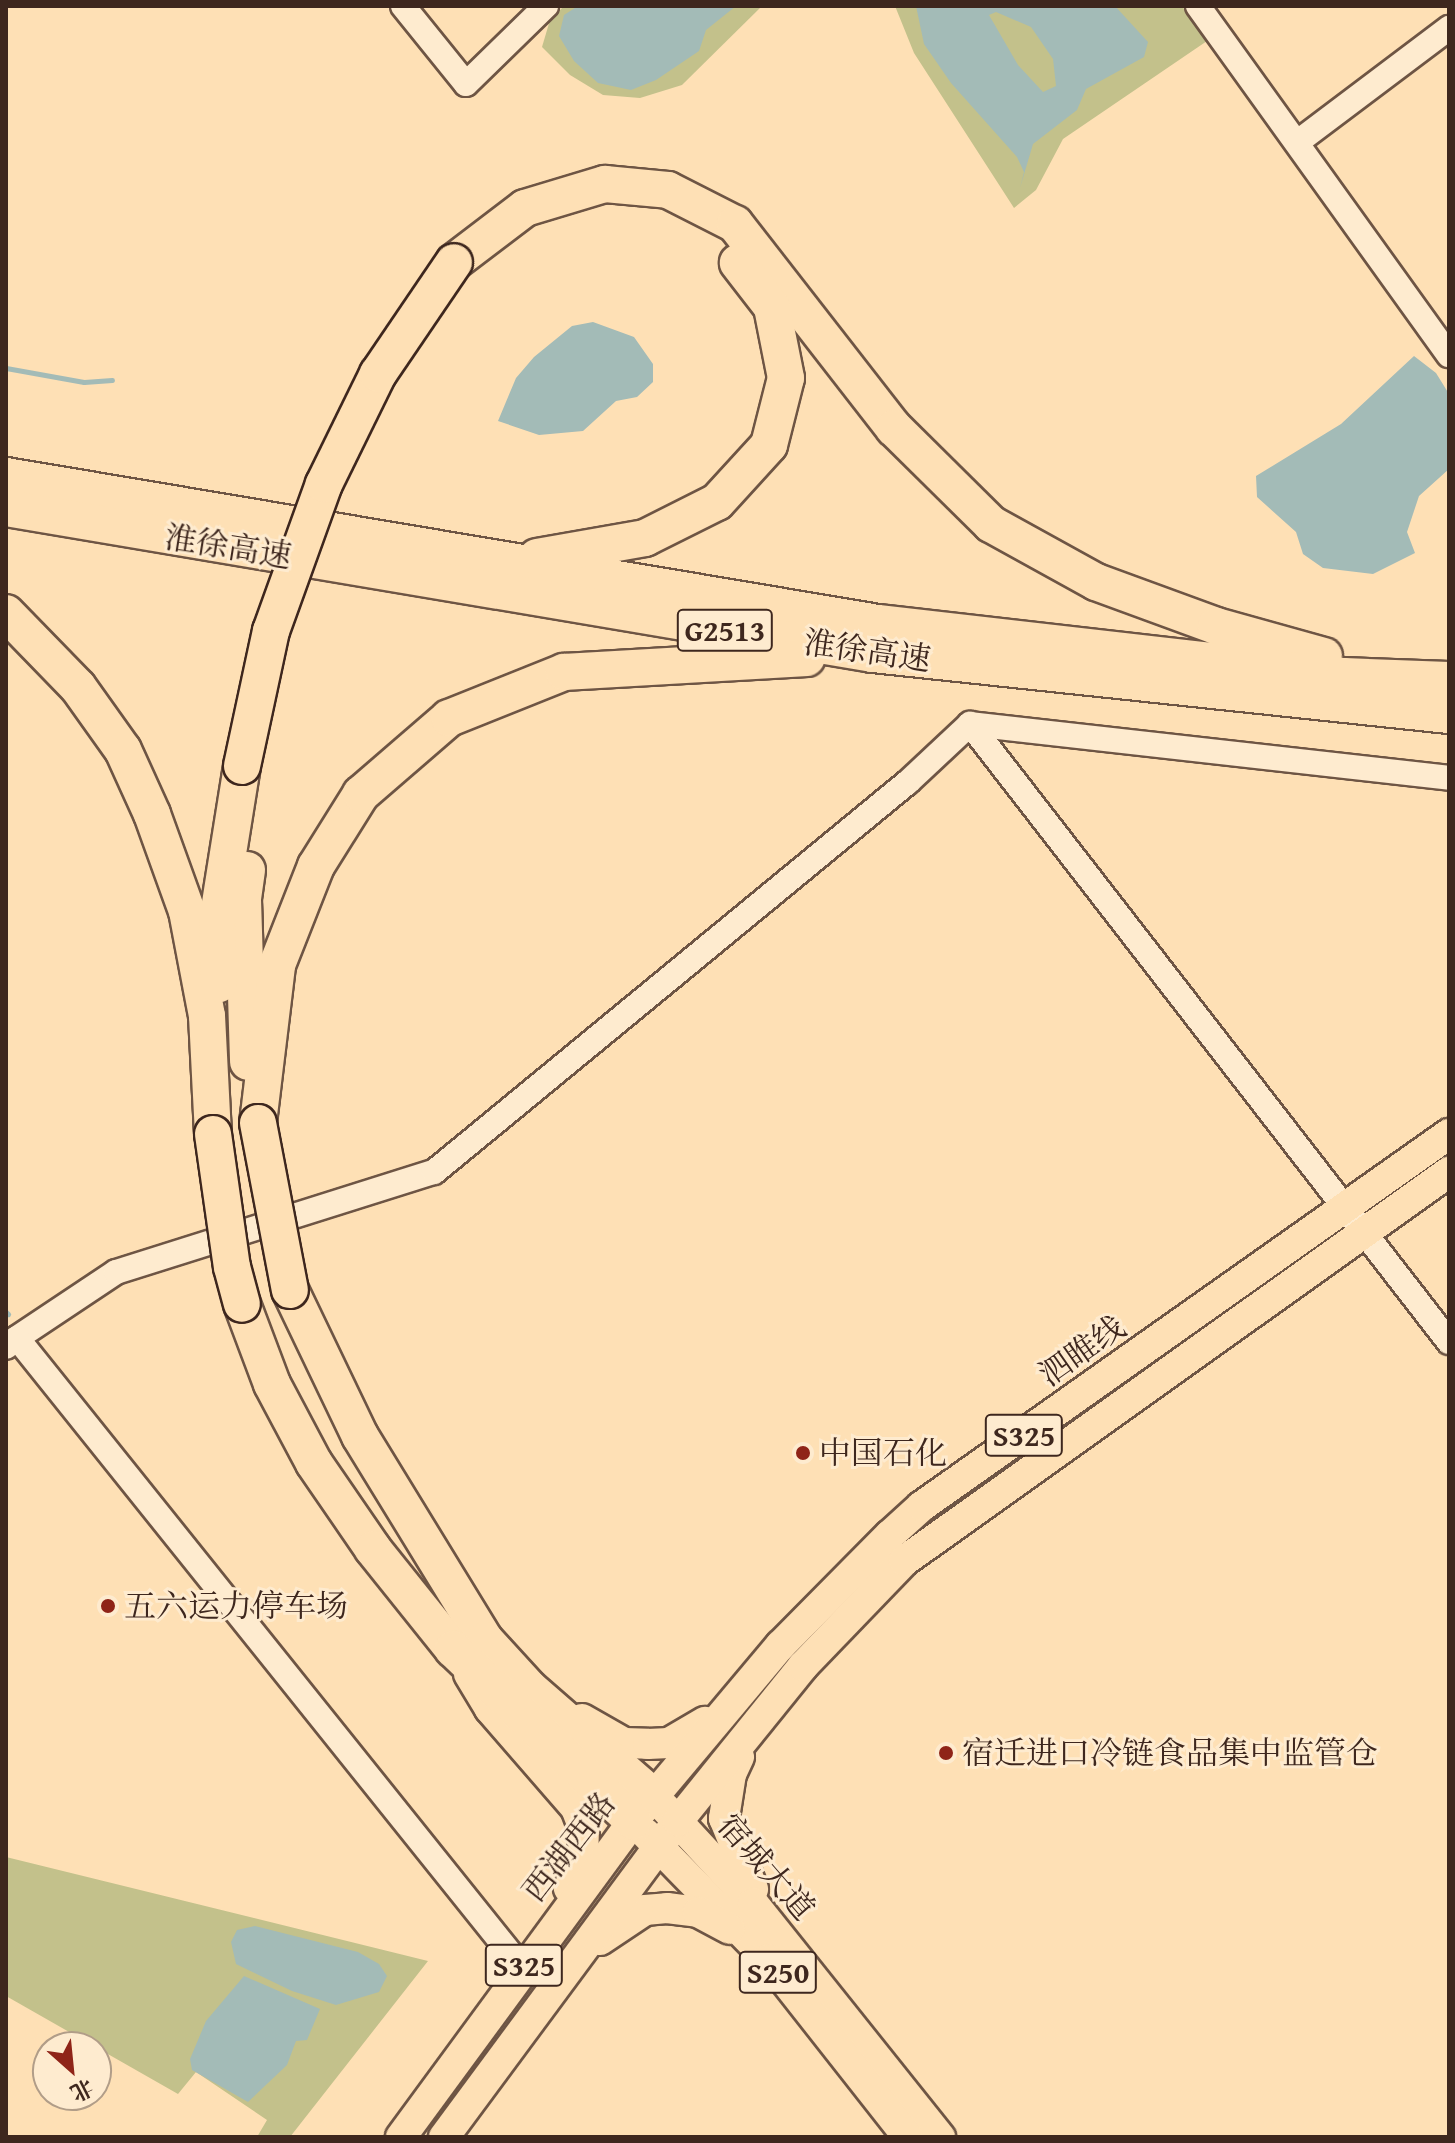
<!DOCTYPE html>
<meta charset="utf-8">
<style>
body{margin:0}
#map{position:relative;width:1455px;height:2143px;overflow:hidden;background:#fee0b5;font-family:"Gentium Book Plus","Noto Serif SC",serif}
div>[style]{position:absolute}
.green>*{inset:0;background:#c3c18b}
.water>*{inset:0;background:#a3bbb7}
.stream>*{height:5px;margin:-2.5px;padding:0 2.5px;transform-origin:2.5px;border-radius:2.5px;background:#a3bbb7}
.roads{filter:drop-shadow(2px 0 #6e5544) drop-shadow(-2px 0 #6e5544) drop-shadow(0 2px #6e5544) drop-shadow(0 -2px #6e5544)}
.minor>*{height:24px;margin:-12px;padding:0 12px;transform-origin:12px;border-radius:12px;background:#feebcf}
.major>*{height:30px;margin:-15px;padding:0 15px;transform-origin:15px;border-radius:15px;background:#fee0b5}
.highway>*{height:36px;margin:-18px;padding:0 18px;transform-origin:18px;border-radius:18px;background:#fee0b5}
.bridges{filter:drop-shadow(2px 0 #3e271e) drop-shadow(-2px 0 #3e271e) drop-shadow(0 2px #3e271e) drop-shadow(0 -2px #3e271e)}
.highway-bridge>*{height:36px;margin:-18px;padding:0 18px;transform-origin:18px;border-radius:18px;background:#fee0b5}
.dots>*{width:22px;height:22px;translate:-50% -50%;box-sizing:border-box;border:4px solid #feebcf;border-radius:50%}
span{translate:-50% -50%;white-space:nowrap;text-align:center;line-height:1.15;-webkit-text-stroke:6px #feebcf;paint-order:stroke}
.shield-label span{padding:2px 6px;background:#feebcf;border:2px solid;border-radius:6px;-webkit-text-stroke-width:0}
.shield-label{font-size:30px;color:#3e271e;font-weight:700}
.street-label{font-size:32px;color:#3e271e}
.poi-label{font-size:32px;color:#3e271e}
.left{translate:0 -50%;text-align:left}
.frame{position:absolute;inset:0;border:8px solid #3e271e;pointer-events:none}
.north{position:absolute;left:32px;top:2031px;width:80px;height:80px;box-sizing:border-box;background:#feebcf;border:2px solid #b19d88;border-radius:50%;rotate:153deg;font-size:22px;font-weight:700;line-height:32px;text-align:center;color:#3e271e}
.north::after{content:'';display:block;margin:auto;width:28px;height:36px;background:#8f2418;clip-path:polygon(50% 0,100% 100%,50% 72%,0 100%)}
</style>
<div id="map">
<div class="green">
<div style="clip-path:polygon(564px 6px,762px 6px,682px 85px,640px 98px,603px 95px,570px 75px,542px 47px,550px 20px)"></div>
<div style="clip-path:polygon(895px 6px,1182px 6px,1207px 41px,1063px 139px,1036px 190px,1014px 208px,914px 53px)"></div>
<div style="clip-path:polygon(6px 1857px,428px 1961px,290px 2137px,257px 2137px,267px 2120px,196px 2072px,178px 2094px,6px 1996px)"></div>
</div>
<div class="water">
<div style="clip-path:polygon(578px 6px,736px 6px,706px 30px,699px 51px,656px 80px,631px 90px,598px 83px,574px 61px,559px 36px,564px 15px)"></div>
<div style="clip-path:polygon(evenodd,916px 6px,1115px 6px,1148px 42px,1144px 57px,1086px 89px,1077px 110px,1033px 144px,1020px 188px,1024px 172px,1017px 157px,951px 83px,924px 44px,916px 6px,996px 12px,1031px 27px,1053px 59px,1056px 86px,1043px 92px,1018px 65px,989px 15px,996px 12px)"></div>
<div style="clip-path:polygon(593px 322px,634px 337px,653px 364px,653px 382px,637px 397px,616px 401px,583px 431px,539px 435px,498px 421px,516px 378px,534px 357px,572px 326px)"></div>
<div style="clip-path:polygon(1414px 356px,1436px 373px,1449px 394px,1449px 469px,1419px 496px,1407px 532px,1415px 553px,1373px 574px,1323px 568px,1303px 554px,1296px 532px,1257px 497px,1256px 476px,1341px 424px)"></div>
<div style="clip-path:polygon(255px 1926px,358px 1952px,379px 1964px,387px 1976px,379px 1992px,336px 2005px,292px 1991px,236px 1964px,231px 1942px,237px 1930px)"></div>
<div style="clip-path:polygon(244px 1976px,320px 2009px,307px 2040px,296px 2041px,287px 2065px,248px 2102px,192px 2070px,190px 2059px,206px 2021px)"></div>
</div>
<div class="stream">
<div style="left:6px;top:368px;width:79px;rotate:10.2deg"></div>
<div style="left:84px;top:382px;width:28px;rotate:-4deg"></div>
<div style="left:6px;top:1312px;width:3px;rotate:45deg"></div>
</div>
<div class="roads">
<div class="minor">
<div style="left:403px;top:6px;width:100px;rotate:51.1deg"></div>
<div style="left:466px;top:84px;width:112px;rotate:-44.3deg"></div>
<div style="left:1198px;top:6px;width:430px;rotate:54.3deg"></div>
<div style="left:1299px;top:141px;width:188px;rotate:-37deg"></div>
<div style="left:970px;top:724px;width:482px;rotate:6.4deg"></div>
<div style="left:17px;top:1338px;width:119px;rotate:-33.7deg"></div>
<div style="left:116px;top:1272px;width:333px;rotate:-17.5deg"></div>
<div style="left:434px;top:1172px;width:614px;rotate:-39.45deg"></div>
<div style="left:908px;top:782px;width:85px;rotate:-43.1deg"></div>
<div style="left:970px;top:724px;width:782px;rotate:52.22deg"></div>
<div style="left:6px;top:1347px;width:14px;rotate:-39deg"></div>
<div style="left:17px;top:1338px;width:807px;rotate:51.28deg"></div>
</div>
<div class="major">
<div style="left:469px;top:1674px;width:41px;rotate:59deg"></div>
<div style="left:490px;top:1709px;width:131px;rotate:49deg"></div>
<div style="left:576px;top:1808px;width:22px;rotate:69deg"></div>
<div style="left:584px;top:1829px;width:24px;rotate:92deg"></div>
<div style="left:583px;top:1853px;width:38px;rotate:112deg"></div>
<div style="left:582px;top:1719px;width:48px;rotate:29.7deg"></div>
<div style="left:624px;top:1743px;width:24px;rotate:2deg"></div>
<div style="left:648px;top:1744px;width:21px;rotate:-3deg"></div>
<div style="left:669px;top:1743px;width:42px;rotate:-30.3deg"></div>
<div style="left:739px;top:1757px;width:19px;rotate:115deg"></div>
<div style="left:731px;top:1774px;width:45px;rotate:99deg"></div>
<div style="left:724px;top:1818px;width:77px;rotate:67.8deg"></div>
<div style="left:664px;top:1807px;width:131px;rotate:47.2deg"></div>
<div style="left:753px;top:1903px;width:300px;rotate:51.4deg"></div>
<div style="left:646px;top:1834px;width:175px;rotate:45.7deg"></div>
<div style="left:768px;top:1959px;width:226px;rotate:51.8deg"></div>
<div style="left:600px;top:1940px;width:54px;rotate:-33.7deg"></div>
<div style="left:645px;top:1910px;width:22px;rotate:-5deg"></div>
<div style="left:667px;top:1908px;width:31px;rotate:7deg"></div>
<div style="left:698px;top:1912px;width:36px;rotate:28deg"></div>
<div style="left:401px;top:2137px;width:392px;rotate:-53.7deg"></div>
<div style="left:633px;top:1821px;width:229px;rotate:-50deg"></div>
<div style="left:780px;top:1646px;width:156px;rotate:-45.3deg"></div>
<div style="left:890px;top:1535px;width:43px;rotate:-42.2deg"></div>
<div style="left:922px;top:1506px;width:645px;rotate:-35.22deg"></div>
<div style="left:444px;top:2137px;width:393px;rotate:-53.5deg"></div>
<div style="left:678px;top:1821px;width:199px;rotate:-51.1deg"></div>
<div style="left:803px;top:1666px;width:146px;rotate:-46.1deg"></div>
<div style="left:904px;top:1561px;width:670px;rotate:-35.52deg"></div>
</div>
<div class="highway">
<div style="left:454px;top:262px;width:89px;rotate:-37.3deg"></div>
<div style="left:525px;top:208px;width:84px;rotate:-16.7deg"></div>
<div style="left:605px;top:184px;width:63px;rotate:5.4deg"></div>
<div style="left:668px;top:190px;width:75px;rotate:26.9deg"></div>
<div style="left:735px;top:224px;width:259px;rotate:52.1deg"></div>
<div style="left:894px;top:428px;width:136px;rotate:44.7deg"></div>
<div style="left:991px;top:524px;width:120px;rotate:28.9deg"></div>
<div style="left:1096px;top:582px;width:128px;rotate:20.1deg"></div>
<div style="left:1216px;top:626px;width:112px;rotate:15.5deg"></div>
<div style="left:6px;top:476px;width:884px;rotate:9.57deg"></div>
<div style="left:878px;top:623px;width:469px;rotate:6.5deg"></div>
<div style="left:1344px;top:676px;width:105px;rotate:2.2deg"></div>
<div style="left:6px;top:508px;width:879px;rotate:9.56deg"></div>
<div style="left:873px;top:654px;width:579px;rotate:6.05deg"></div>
<div style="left:537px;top:557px;width:110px;rotate:-10deg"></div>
<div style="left:645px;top:538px;width:80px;rotate:-26.6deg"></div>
<div style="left:717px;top:502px;width:77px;rotate:-47.6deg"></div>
<div style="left:769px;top:445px;width:69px;rotate:-75.8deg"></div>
<div style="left:786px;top:378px;width:72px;rotate:-101.2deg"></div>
<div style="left:772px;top:307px;width:56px;rotate:-127.7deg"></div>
<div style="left:6px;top:613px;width:103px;rotate:45.8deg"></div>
<div style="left:78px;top:687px;width:77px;rotate:54.5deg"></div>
<div style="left:123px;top:750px;width:70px;rotate:65.6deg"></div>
<div style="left:152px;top:814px;width:103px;rotate:70.2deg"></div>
<div style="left:187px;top:911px;width:107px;rotate:79.2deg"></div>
<div style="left:207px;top:1016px;width:118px;rotate:87.1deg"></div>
<div style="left:247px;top:870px;width:30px;rotate:98deg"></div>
<div style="left:243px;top:900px;width:162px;rotate:88.2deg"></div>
<div style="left:219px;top:984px;width:62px;rotate:-91.8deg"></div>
<div style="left:217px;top:922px;width:158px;rotate:-80.9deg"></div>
<div style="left:258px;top:1123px;width:159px;rotate:-83.1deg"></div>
<div style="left:277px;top:965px;width:106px;rotate:-68.5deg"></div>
<div style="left:316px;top:866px;width:85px;rotate:-58deg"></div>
<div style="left:361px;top:794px;width:116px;rotate:-40.8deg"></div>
<div style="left:449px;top:718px;width:124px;rotate:-21.8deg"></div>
<div style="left:564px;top:672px;width:243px;rotate:-3.3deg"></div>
<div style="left:290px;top:1290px;width:162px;rotate:64.4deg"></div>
<div style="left:360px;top:1436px;width:239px;rotate:58.5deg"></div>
<div style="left:485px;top:1640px;width:65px;rotate:47.5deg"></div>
<div style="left:529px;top:1688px;width:166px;rotate:41.1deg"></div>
<div style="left:242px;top:1304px;width:85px;rotate:69.4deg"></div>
<div style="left:272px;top:1384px;width:89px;rotate:62deg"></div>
<div style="left:314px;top:1463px;width:104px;rotate:55.5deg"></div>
<div style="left:373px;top:1549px;width:128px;rotate:51.3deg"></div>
<div style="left:453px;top:1649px;width:249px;rotate:43.7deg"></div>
</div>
</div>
<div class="bridges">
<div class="highway-bridge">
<div style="left:242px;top:766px;width:138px;rotate:-77.9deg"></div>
<div style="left:271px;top:631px;width:156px;rotate:-70.2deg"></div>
<div style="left:324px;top:484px;width:123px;rotate:-63.9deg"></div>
<div style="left:378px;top:374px;width:135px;rotate:-55.8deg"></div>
<div style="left:258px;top:1123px;width:170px;rotate:79.2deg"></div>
<div style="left:213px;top:1134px;width:134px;rotate:81.9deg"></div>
<div style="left:232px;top:1267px;width:38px;rotate:75deg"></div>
</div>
</div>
<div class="dots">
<div style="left:803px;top:1453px;background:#8f2418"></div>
<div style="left:108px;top:1606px;background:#8f2418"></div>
<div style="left:946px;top:1753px;background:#8f2418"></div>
</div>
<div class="shield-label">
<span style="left:725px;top:630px">G2513</span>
<span style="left:1024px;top:1435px">S325</span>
<span style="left:524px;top:1965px">S325</span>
<span style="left:778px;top:1972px">S250</span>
</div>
<div class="street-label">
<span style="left:228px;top:547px;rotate:9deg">淮徐高速</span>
<span style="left:867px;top:651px;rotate:8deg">淮徐高速</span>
<span style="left:1082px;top:1351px;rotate:-35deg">泗睢线</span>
<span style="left:569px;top:1847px;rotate:-52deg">西湖西路</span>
<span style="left:766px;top:1867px;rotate:49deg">宿城大道</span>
</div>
<div class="poi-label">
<span class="left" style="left:819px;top:1453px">中国石化</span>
<span class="left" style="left:124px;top:1606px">五六运力停车场</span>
<span class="left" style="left:962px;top:1753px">宿迁进口冷链食品集中监管仓</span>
</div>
<div class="frame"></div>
<div class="north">北</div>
</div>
